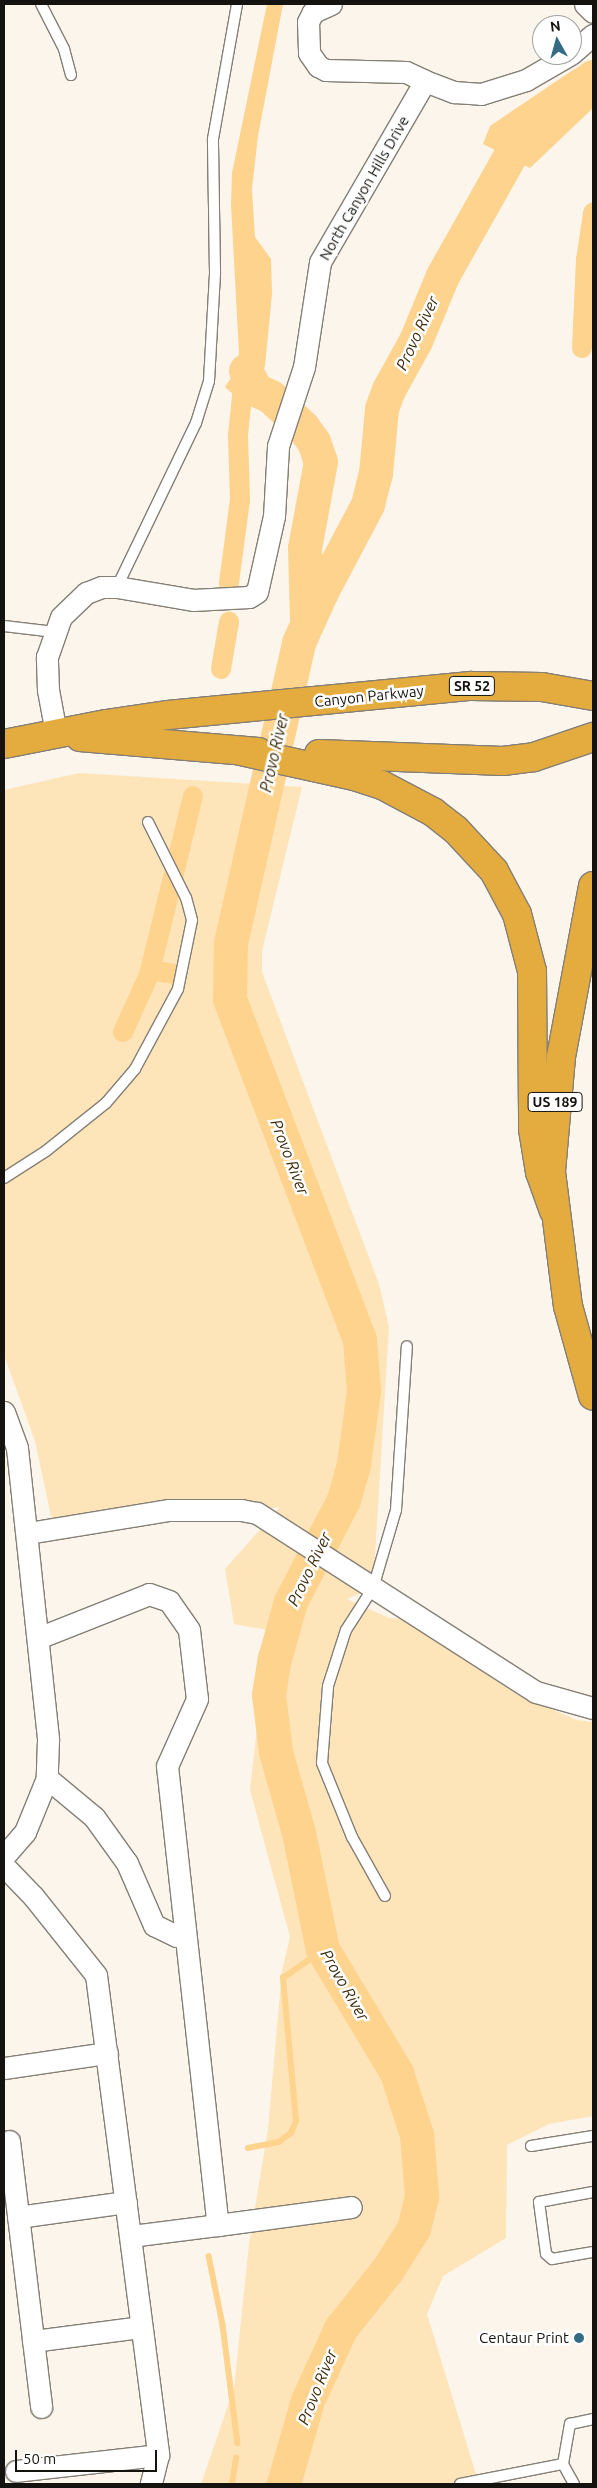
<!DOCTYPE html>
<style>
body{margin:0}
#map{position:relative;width:597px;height:2488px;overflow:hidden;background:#fbf5ec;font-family:Ubuntu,sans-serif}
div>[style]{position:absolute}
.green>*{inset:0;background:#fee4b9}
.water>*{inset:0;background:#fdd38d}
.stream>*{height:5.5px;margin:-2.75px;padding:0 2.75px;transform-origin:2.75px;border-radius:2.75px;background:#fdd38d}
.canal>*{height:20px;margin:-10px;padding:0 10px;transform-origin:10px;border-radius:10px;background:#fdd38d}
.river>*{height:34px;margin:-17px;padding:0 17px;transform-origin:17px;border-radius:17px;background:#fdd38d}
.roads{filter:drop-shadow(1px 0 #847f76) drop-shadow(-1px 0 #847f76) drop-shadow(0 1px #847f76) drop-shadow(0 -1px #847f76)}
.lane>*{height:10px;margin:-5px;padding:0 5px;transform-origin:5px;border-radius:5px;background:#fff}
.street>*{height:21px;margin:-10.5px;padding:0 10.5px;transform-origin:10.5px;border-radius:10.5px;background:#fff}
.highway>*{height:28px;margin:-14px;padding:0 14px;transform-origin:14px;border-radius:14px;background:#e4ac3f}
.dots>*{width:14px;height:14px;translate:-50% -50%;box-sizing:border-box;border:2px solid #fff;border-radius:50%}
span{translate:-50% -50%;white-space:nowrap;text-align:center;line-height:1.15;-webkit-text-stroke:5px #fff;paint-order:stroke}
.shield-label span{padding:1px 4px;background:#fff;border:1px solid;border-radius:4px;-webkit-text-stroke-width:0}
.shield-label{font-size:14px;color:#151310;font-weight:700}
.street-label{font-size:15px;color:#151310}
.poi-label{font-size:15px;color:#151310}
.right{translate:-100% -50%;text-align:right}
.water-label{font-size:16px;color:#3d2c0c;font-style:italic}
.frame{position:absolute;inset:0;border:5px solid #151310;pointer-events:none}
.north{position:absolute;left:532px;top:15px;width:50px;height:50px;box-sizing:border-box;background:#fff;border:1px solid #a1a19f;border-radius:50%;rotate:353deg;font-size:14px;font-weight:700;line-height:20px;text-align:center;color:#151310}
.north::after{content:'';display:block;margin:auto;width:18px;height:22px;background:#346c86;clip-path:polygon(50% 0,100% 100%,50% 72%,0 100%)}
.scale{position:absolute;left:15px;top:2450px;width:142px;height:22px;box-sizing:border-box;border:2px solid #151310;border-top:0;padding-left:6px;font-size:15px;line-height:18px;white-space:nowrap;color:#151310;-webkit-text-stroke:4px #fff;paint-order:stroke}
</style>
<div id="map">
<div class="green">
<div style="clip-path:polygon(79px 773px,302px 787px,262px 951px,262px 972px,379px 1284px,389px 1327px,373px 1588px,347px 1599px,389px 1618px,401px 1619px,518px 1695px,577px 1720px,593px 1722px,593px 2116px,549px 2124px,507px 2145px,506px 2238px,443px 2276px,427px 2314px,479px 2484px,201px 2484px,234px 2388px,249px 2244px,268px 2129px,282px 1971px,290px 1937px,250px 1790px,268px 1630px,234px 1624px,225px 1569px,280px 1507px,54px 1530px,35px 1441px,4px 1355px,4px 790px)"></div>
</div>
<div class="water">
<div style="clip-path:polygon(267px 4px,283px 4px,258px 136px,252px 189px,255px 237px,271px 259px,272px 294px,265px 366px,248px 409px,244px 410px,244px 414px,234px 414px,234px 395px,225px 387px,237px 369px,239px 353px,231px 205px,232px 173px)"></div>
<div style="clip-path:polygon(593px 60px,593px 108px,530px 168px,483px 144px,490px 126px,573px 70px)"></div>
</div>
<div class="stream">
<div style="left:248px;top:2148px;width:32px;rotate:-11deg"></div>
<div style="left:279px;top:2142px;width:15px;rotate:-37deg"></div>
<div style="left:291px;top:2133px;width:13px;rotate:-67deg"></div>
<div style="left:296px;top:2121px;width:144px;rotate:-95.2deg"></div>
<div style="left:283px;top:1978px;width:49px;rotate:-35deg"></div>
<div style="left:209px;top:2256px;width:70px;rotate:78.5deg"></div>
<div style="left:223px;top:2325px;width:119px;rotate:82.8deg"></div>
<div style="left:232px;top:2484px;width:26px;rotate:-81deg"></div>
</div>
<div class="canal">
<div style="left:582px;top:348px;width:88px;rotate:-87.4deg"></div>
<div style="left:586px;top:260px;width:48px;rotate:-81.5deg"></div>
<div style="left:229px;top:583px;width:84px;rotate:-82.5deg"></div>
<div style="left:240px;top:500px;width:65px;rotate:-91.8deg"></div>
<div style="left:238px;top:435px;width:48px;rotate:-84.1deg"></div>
<div style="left:221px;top:669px;width:48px;rotate:-80.3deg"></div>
<div style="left:149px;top:975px;width:7px;rotate:-34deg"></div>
<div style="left:155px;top:971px;width:19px;rotate:9deg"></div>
<div style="left:123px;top:1032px;width:63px;rotate:-65.5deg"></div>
<div style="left:149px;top:975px;width:184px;rotate:-76.2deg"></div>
</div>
<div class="river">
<div style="left:246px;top:371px;width:21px;rotate:62deg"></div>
<div style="left:256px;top:390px;width:17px;rotate:25deg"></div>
<div style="left:271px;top:397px;width:44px;rotate:43.2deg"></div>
<div style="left:303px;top:427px;width:19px;rotate:54deg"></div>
<div style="left:314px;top:442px;width:21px;rotate:71deg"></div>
<div style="left:321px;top:462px;width:87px;rotate:100.5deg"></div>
<div style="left:305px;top:548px;width:73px;rotate:88.4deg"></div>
<div style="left:284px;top:2484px;width:86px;rotate:-73.9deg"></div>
<div style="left:308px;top:2401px;width:79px;rotate:-65.4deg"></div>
<div style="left:341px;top:2329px;width:75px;rotate:-51.5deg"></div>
<div style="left:388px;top:2270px;width:49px;rotate:-57.6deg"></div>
<div style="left:414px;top:2229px;width:34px;rotate:-76deg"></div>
<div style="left:422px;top:2196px;width:61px;rotate:-94.7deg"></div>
<div style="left:417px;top:2135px;width:65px;rotate:-107.9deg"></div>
<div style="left:397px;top:2073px;width:144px;rotate:-121deg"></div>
<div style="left:323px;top:1950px;width:119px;rotate:-101.6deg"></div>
<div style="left:299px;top:1833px;width:84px;rotate:-105.9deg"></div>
<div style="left:276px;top:1752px;width:57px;rotate:-97deg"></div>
<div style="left:269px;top:1695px;width:36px;rotate:-81deg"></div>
<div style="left:275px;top:1659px;width:59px;rotate:-74.3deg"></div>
<div style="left:291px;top:1602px;width:115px;rotate:-62.5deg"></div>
<div style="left:344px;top:1500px;width:37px;rotate:-74deg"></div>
<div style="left:354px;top:1464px;width:74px;rotate:-82.2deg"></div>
<div style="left:364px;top:1391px;width:51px;rotate:-94.5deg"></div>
<div style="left:360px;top:1340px;width:365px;rotate:-110.9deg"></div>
<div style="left:230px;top:999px;width:56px;rotate:-89deg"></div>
<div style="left:231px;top:943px;width:308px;rotate:-77.2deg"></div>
<div style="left:299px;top:643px;width:56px;rotate:-65.7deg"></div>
<div style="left:322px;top:592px;width:98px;rotate:-62.1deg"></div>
<div style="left:368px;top:505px;width:32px;rotate:-76deg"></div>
<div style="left:376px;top:474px;width:65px;rotate:-84.7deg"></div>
<div style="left:382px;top:409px;width:20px;rotate:-70deg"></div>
<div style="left:389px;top:390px;width:56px;rotate:-61.1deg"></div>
<div style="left:416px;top:341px;width:70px;rotate:-67.4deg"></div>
<div style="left:443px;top:276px;width:155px;rotate:-60.6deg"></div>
<div style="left:519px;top:141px;width:19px;rotate:-51deg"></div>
<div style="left:531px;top:126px;width:79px;rotate:-38.3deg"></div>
</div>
<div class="roads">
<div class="lane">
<div style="left:41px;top:4px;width:51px;rotate:62.9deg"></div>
<div style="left:64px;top:49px;width:27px;rotate:75deg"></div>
<div style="left:117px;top:587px;width:182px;rotate:-64.3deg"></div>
<div style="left:196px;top:423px;width:44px;rotate:-72.8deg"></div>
<div style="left:209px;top:381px;width:109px;rotate:-86.8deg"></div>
<div style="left:215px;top:272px;width:133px;rotate:-90.9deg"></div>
<div style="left:213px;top:139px;width:137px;rotate:-79.9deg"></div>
<div style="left:4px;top:626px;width:51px;rotate:6.7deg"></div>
<div style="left:4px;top:1178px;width:50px;rotate:-32.7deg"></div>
<div style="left:46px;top:1151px;width:77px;rotate:-38.7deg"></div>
<div style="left:106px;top:1103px;width:45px;rotate:-49.5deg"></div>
<div style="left:135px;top:1069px;width:91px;rotate:-61.7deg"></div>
<div style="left:178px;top:989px;width:70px;rotate:-78.5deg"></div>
<div style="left:192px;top:920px;width:23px;rotate:-105deg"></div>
<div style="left:186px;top:898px;width:85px;rotate:-116.6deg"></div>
<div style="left:385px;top:1896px;width:68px;rotate:-119.2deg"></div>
<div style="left:352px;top:1837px;width:80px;rotate:-112.1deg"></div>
<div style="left:322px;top:1763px;width:77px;rotate:-85.5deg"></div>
<div style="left:328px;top:1686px;width:59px;rotate:-72.2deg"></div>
<div style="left:346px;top:1630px;width:50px;rotate:-57.3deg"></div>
<div style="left:373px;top:1588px;width:81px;rotate:-73.6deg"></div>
<div style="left:396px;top:1510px;width:164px;rotate:-86.2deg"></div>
<div style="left:531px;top:2146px;width:63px;rotate:-9.2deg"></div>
<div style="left:593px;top:2192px;width:55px;rotate:169.5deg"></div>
<div style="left:539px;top:2202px;width:52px;rotate:82.3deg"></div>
<div style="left:546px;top:2254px;width:8px;rotate:40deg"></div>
<div style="left:552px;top:2259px;width:42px;rotate:-9.7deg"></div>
<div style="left:460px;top:2484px;width:105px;rotate:-11deg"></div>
<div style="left:574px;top:2484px;width:23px;rotate:-119deg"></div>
<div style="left:563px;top:2464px;width:41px;rotate:-80.1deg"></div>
<div style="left:570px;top:2424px;width:24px;rotate:-12deg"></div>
</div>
<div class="street">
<div style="left:331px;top:4px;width:20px;rotate:156deg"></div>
<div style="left:313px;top:12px;width:11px;rotate:117deg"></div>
<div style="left:308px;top:22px;width:31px;rotate:88deg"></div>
<div style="left:309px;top:53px;width:16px;rotate:55deg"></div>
<div style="left:318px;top:66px;width:9px;rotate:27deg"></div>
<div style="left:326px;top:70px;width:80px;rotate:1.4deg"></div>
<div style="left:406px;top:72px;width:21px;rotate:25deg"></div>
<div style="left:585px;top:4px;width:11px;rotate:45deg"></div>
<div style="left:572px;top:53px;width:28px;rotate:-41deg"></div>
<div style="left:56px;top:733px;width:44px;rotate:-100.5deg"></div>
<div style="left:48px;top:690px;width:33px;rotate:-92deg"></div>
<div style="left:47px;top:657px;width:42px;rotate:-70.7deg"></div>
<div style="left:61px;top:617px;width:35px;rotate:-44deg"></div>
<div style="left:86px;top:593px;width:17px;rotate:-21deg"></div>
<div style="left:102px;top:587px;width:15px"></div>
<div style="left:117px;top:587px;width:77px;rotate:9.7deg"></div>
<div style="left:193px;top:600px;width:56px;rotate:-3.1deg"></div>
<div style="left:249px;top:597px;width:9px;rotate:-32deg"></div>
<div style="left:257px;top:592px;width:78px;rotate:-77.4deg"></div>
<div style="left:274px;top:516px;width:70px;rotate:-86.7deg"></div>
<div style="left:278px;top:446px;width:83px;rotate:-71.8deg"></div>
<div style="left:304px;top:367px;width:106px;rotate:-81.3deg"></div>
<div style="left:320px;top:262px;width:209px;rotate:-59.9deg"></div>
<div style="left:425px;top:81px;width:31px;rotate:21deg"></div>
<div style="left:454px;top:92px;width:27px;rotate:4deg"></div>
<div style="left:481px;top:94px;width:47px;rotate:-17.3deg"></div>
<div style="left:526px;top:80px;width:50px;rotate:-30.2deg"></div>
<div style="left:4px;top:1412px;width:38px;rotate:70deg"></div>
<div style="left:17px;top:1448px;width:294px;rotate:83.9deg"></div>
<div style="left:48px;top:1740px;width:38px;rotate:92deg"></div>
<div style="left:47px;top:1778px;width:58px;rotate:112.2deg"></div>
<div style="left:25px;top:1832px;width:32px;rotate:131deg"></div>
<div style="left:28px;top:1533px;width:143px;rotate:-9.3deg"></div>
<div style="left:169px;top:1510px;width:72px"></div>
<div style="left:241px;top:1510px;width:16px;rotate:11deg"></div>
<div style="left:257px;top:1513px;width:331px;rotate:32.7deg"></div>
<div style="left:536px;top:1692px;width:59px;rotate:15.7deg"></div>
<div style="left:38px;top:1638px;width:119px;rotate:-21.6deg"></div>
<div style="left:149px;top:1594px;width:21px;rotate:19deg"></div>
<div style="left:169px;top:1601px;width:35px;rotate:55deg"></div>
<div style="left:189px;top:1630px;width:69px;rotate:83.4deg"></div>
<div style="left:197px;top:1699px;width:73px;rotate:114.1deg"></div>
<div style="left:167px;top:1766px;width:462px;rotate:83.7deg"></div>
<div style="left:218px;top:2225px;width:88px;rotate:172.8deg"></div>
<div style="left:47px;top:1778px;width:61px;rotate:39.7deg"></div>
<div style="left:94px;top:1817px;width:57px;rotate:54.3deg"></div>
<div style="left:127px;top:1863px;width:68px;rotate:66.5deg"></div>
<div style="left:154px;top:1925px;width:25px;rotate:26deg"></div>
<div style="left:177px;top:1936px;width:8px;rotate:-7deg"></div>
<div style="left:4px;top:1866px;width:42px;rotate:46deg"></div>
<div style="left:33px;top:1896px;width:101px;rotate:51.4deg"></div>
<div style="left:96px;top:1975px;width:484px;rotate:82.6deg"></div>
<div style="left:158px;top:2455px;width:30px;rotate:104deg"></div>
<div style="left:4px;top:2068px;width:104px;rotate:-8.3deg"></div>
<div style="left:9px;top:2141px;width:268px;rotate:83.1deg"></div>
<div style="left:18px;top:2217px;width:109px;rotate:-7.9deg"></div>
<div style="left:218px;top:2225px;width:134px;rotate:-7.7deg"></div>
<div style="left:33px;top:2341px;width:109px;rotate:-7.4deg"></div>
<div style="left:16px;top:2471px;width:143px;rotate:-6.4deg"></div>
</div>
<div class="highway">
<div style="left:80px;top:737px;width:179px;rotate:4.8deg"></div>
<div style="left:4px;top:744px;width:104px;rotate:-11.1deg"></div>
<div style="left:106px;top:724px;width:63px;rotate:-8.3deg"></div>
<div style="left:168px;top:715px;width:304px;rotate:-5.5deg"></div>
<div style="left:471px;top:686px;width:71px;rotate:0.8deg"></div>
<div style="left:542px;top:687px;width:52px;rotate:10deg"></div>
<div style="left:241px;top:751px;width:116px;rotate:12.5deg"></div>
<div style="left:354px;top:776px;width:29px;rotate:18deg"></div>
<div style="left:382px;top:785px;width:58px;rotate:27.9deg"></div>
<div style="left:433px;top:812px;width:29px;rotate:38deg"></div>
<div style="left:456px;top:830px;width:56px;rotate:47.2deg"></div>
<div style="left:494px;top:871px;width:49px;rotate:61.9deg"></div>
<div style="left:517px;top:914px;width:59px;rotate:75.3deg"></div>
<div style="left:532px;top:971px;width:158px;rotate:89.6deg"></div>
<div style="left:533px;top:1129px;width:44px;rotate:80.8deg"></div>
<div style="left:540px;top:1172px;width:41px;rotate:70.3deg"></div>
<div style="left:319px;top:754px;width:184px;rotate:2.2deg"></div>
<div style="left:503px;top:761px;width:31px;rotate:-7deg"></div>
<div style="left:534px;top:757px;width:62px;rotate:-18.7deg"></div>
<div style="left:593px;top:886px;width:174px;rotate:100.6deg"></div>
<div style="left:561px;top:1057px;width:115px;rotate:95deg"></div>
<div style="left:551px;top:1172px;width:135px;rotate:82.8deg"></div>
<div style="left:568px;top:1306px;width:93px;rotate:74.5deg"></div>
</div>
</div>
<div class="dots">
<div style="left:579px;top:2338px;background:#346c86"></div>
</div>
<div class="shield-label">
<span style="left:472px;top:686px">SR 52</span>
<span style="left:555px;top:1102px">US 189</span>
</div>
<div class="street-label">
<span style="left:364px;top:188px;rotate:-60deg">North Canyon Hills Drive</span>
<span style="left:369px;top:696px;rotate:-6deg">Canyon Parkway</span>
</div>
<div class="poi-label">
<span class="right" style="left:569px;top:2338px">Centaur Print</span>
</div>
<div class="water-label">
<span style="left:417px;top:333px;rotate:-65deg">Provo River</span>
<span style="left:274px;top:753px;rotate:-77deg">Provo River</span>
<span style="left:290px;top:1157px;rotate:69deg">Provo River</span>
<span style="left:309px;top:1569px;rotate:-64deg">Provo River</span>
<span style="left:345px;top:1985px;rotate:60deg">Provo River</span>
<span style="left:317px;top:2387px;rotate:-68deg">Provo River</span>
</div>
<div class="frame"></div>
<div class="north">N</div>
<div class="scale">50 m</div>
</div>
